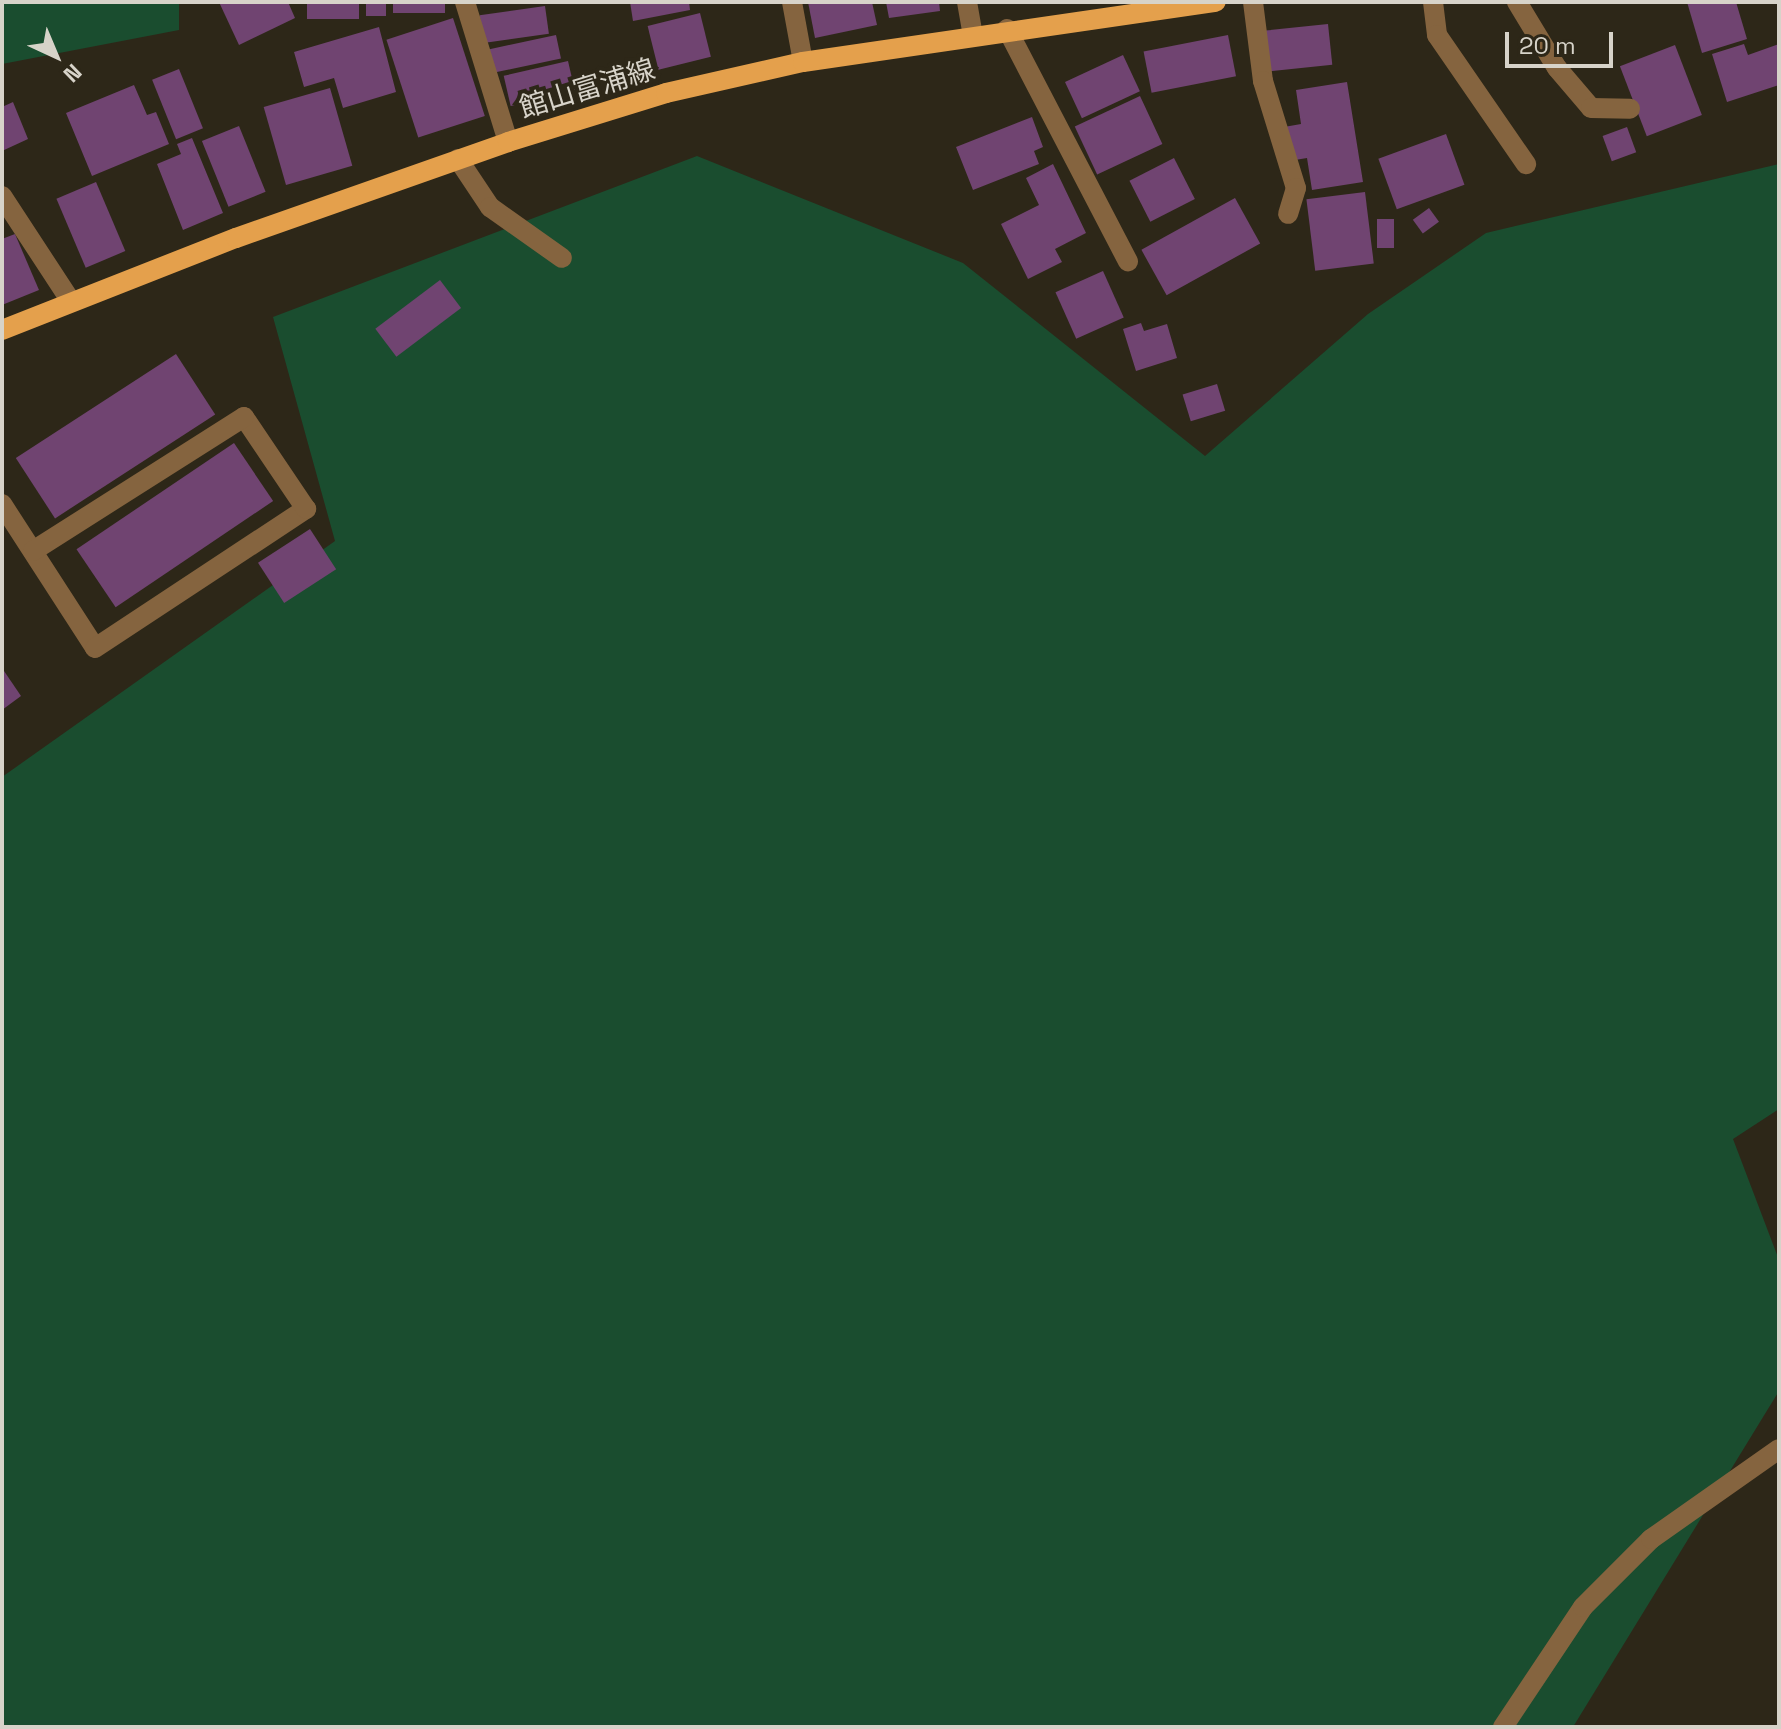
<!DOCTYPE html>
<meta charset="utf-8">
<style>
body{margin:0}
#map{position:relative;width:1781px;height:1729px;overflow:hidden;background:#2d2718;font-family:"Space Grotesk","Noto Sans JP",sans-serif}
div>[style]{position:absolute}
.green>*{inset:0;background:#1a4d2f}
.building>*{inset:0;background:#704471;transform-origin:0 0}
.minor>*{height:20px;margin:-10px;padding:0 10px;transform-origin:10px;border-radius:10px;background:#85643f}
.major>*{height:20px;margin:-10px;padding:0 10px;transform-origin:10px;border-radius:10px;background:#e4a04c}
span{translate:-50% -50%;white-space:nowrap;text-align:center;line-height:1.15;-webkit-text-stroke:8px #2d2718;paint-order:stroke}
.street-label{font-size:28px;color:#d7d3c9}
.frame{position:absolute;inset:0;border:4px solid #d7d3c9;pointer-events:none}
.north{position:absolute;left:16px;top:16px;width:80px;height:80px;-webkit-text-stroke:6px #2d2718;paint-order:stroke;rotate:136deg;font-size:22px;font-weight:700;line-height:32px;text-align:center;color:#d7d3c9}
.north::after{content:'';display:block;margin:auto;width:28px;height:36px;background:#d7d3c9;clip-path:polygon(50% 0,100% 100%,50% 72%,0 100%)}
.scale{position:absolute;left:1505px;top:32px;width:108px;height:36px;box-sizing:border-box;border:4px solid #d7d3c9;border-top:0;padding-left:10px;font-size:24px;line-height:28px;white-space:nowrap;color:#d7d3c9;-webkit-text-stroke:6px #2d2718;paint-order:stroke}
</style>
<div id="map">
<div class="green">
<div style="clip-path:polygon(2px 2px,179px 2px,179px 30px,2px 64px)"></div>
<div style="clip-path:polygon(697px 156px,963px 263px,1205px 456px,1368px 314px,1486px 233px,1779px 164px,1779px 1109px,1733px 1139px,1779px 1260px,1779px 1391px,1573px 1727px,2px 1727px,2px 777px,335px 541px,273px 317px)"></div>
</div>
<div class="building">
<div style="clip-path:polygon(219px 2px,288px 2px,295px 18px,239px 45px)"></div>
<div style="left:307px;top:2px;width:52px;height:17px"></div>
<div style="left:366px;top:2px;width:20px;height:14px"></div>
<div style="left:393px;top:2px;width:52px;height:11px"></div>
<div style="clip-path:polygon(630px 2px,689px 2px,690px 10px,633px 21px)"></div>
<div style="clip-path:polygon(808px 2px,872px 2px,877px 25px,815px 38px)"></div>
<div style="clip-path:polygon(886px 2px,939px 2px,940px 11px,889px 18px)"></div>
<div style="clip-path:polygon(1687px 2px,1736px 2px,1747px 39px,1702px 53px)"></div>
<div style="left:545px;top:6px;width:28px;height:66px;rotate:82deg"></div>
<div style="left:700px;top:13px;width:45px;height:54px;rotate:76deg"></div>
<div style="left:453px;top:18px;width:103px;height:70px;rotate:72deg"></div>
<div style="left:1328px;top:24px;width:41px;height:63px;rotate:84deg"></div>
<div style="clip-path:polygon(379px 27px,396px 92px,343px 108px,334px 78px,304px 87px,294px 52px)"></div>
<div style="left:556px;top:35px;width:24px;height:68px;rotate:78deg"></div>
<div style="left:1228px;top:35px;width:42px;height:86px;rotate:79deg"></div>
<div style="clip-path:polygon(1744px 44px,1748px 55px,1779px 44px,1779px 85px,1727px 102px,1712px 54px)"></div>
<div style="left:1675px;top:45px;width:75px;height:59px;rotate:69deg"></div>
<div style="left:1123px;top:55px;width:40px;height:64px;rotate:65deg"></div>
<div style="left:568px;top:61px;width:31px;height:66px;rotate:77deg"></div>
<div style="left:179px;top:69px;width:64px;height:29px;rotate:68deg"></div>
<div style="clip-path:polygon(1347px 82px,1363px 182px,1312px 190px,1307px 158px,1289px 161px,1284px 127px,1301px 124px,1296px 90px)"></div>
<div style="clip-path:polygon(134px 85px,147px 115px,156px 112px,169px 144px,92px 176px,66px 113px)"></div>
<div style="left:330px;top:88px;width:81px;height:69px;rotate:74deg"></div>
<div style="left:1140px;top:96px;width:53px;height:72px;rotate:65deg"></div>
<div style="clip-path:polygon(13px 102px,28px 139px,2px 151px,2px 107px)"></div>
<div style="clip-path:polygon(1032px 117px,1043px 147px,1034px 151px,1039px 164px,973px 190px,956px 147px)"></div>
<div style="left:239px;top:126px;width:71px;height:40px;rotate:68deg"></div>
<div style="left:1627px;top:127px;width:27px;height:26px;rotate:70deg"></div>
<div style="left:1446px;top:134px;width:54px;height:72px;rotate:70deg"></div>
<div style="clip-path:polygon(192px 138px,223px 213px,183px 230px,157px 164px,181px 154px,177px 144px)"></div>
<div style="left:1174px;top:158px;width:46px;height:50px;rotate:63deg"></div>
<div style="clip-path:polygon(1053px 164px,1086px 233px,1055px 249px,1062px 262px,1028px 279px,1001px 224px,1039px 205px,1026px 178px)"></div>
<div style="left:96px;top:182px;width:75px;height:43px;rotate:67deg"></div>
<div style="left:1365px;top:192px;width:72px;height:59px;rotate:83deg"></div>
<div style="left:1235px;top:198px;width:52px;height:107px;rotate:61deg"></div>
<div style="left:1429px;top:208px;width:17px;height:20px;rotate:54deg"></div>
<div style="left:1377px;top:219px;width:17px;height:29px"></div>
<div style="clip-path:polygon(15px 234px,39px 290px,2px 305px,2px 239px)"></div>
<div style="left:1103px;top:271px;width:51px;height:52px;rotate:66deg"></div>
<div style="left:440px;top:280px;width:35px;height:81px;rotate:53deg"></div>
<div style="clip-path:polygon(1141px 323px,1144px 331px,1167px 324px,1177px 358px,1136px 371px,1123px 329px)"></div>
<div style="left:176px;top:354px;width:72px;height:191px;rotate:57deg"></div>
<div style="left:1217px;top:384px;width:28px;height:36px;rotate:73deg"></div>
<div style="left:234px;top:443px;width:70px;height:190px;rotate:56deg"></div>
<div style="left:310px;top:529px;width:48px;height:62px;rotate:57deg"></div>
<div style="clip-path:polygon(2px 668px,21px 696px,2px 710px)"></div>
</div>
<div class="minor">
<div style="left:465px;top:2px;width:146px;rotate:72.9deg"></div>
<div style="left:792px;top:2px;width:61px;rotate:79.6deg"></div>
<div style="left:967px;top:2px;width:34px;rotate:80deg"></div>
<div style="left:1253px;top:2px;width:80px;rotate:82.8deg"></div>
<div style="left:1263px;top:81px;width:112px;rotate:72.9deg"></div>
<div style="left:1296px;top:188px;width:27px;rotate:107deg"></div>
<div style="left:1433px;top:2px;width:33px;rotate:83deg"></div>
<div style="left:1437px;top:35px;width:157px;rotate:55.4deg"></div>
<div style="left:1517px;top:2px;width:77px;rotate:58.8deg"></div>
<div style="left:1557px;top:68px;width:52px;rotate:49.6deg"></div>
<div style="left:1591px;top:108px;width:39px;rotate:1deg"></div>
<div style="left:1007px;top:29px;width:262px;rotate:62.5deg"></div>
<div style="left:458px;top:159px;width:58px;rotate:56.3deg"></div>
<div style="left:490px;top:207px;width:88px;rotate:35.3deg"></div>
<div style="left:2px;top:196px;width:124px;rotate:56.8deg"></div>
<div style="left:2px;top:504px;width:171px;rotate:57.1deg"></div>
<div style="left:95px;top:648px;width:253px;rotate:-33.4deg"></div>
<div style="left:306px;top:509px;width:111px;rotate:-124deg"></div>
<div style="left:244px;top:417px;width:250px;rotate:147.6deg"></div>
<div style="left:1503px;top:1727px;width:144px;rotate:-56.3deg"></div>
<div style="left:1583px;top:1607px;width:96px;rotate:-45deg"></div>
<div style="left:1651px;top:1539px;width:156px;rotate:-35.1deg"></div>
</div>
<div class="major">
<div style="left:2px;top:330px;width:251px;rotate:-21.5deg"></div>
<div style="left:236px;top:238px;width:288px;rotate:-19.4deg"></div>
<div style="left:508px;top:142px;width:165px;rotate:-17.2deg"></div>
<div style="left:666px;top:93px;width:140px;rotate:-12.8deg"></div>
<div style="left:803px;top:62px;width:417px;rotate:-8.3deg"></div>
</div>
<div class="street-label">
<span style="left:587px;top:88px;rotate:-17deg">館山富浦線</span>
</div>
<div class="frame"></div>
<div class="north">N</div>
<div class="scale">20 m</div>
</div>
